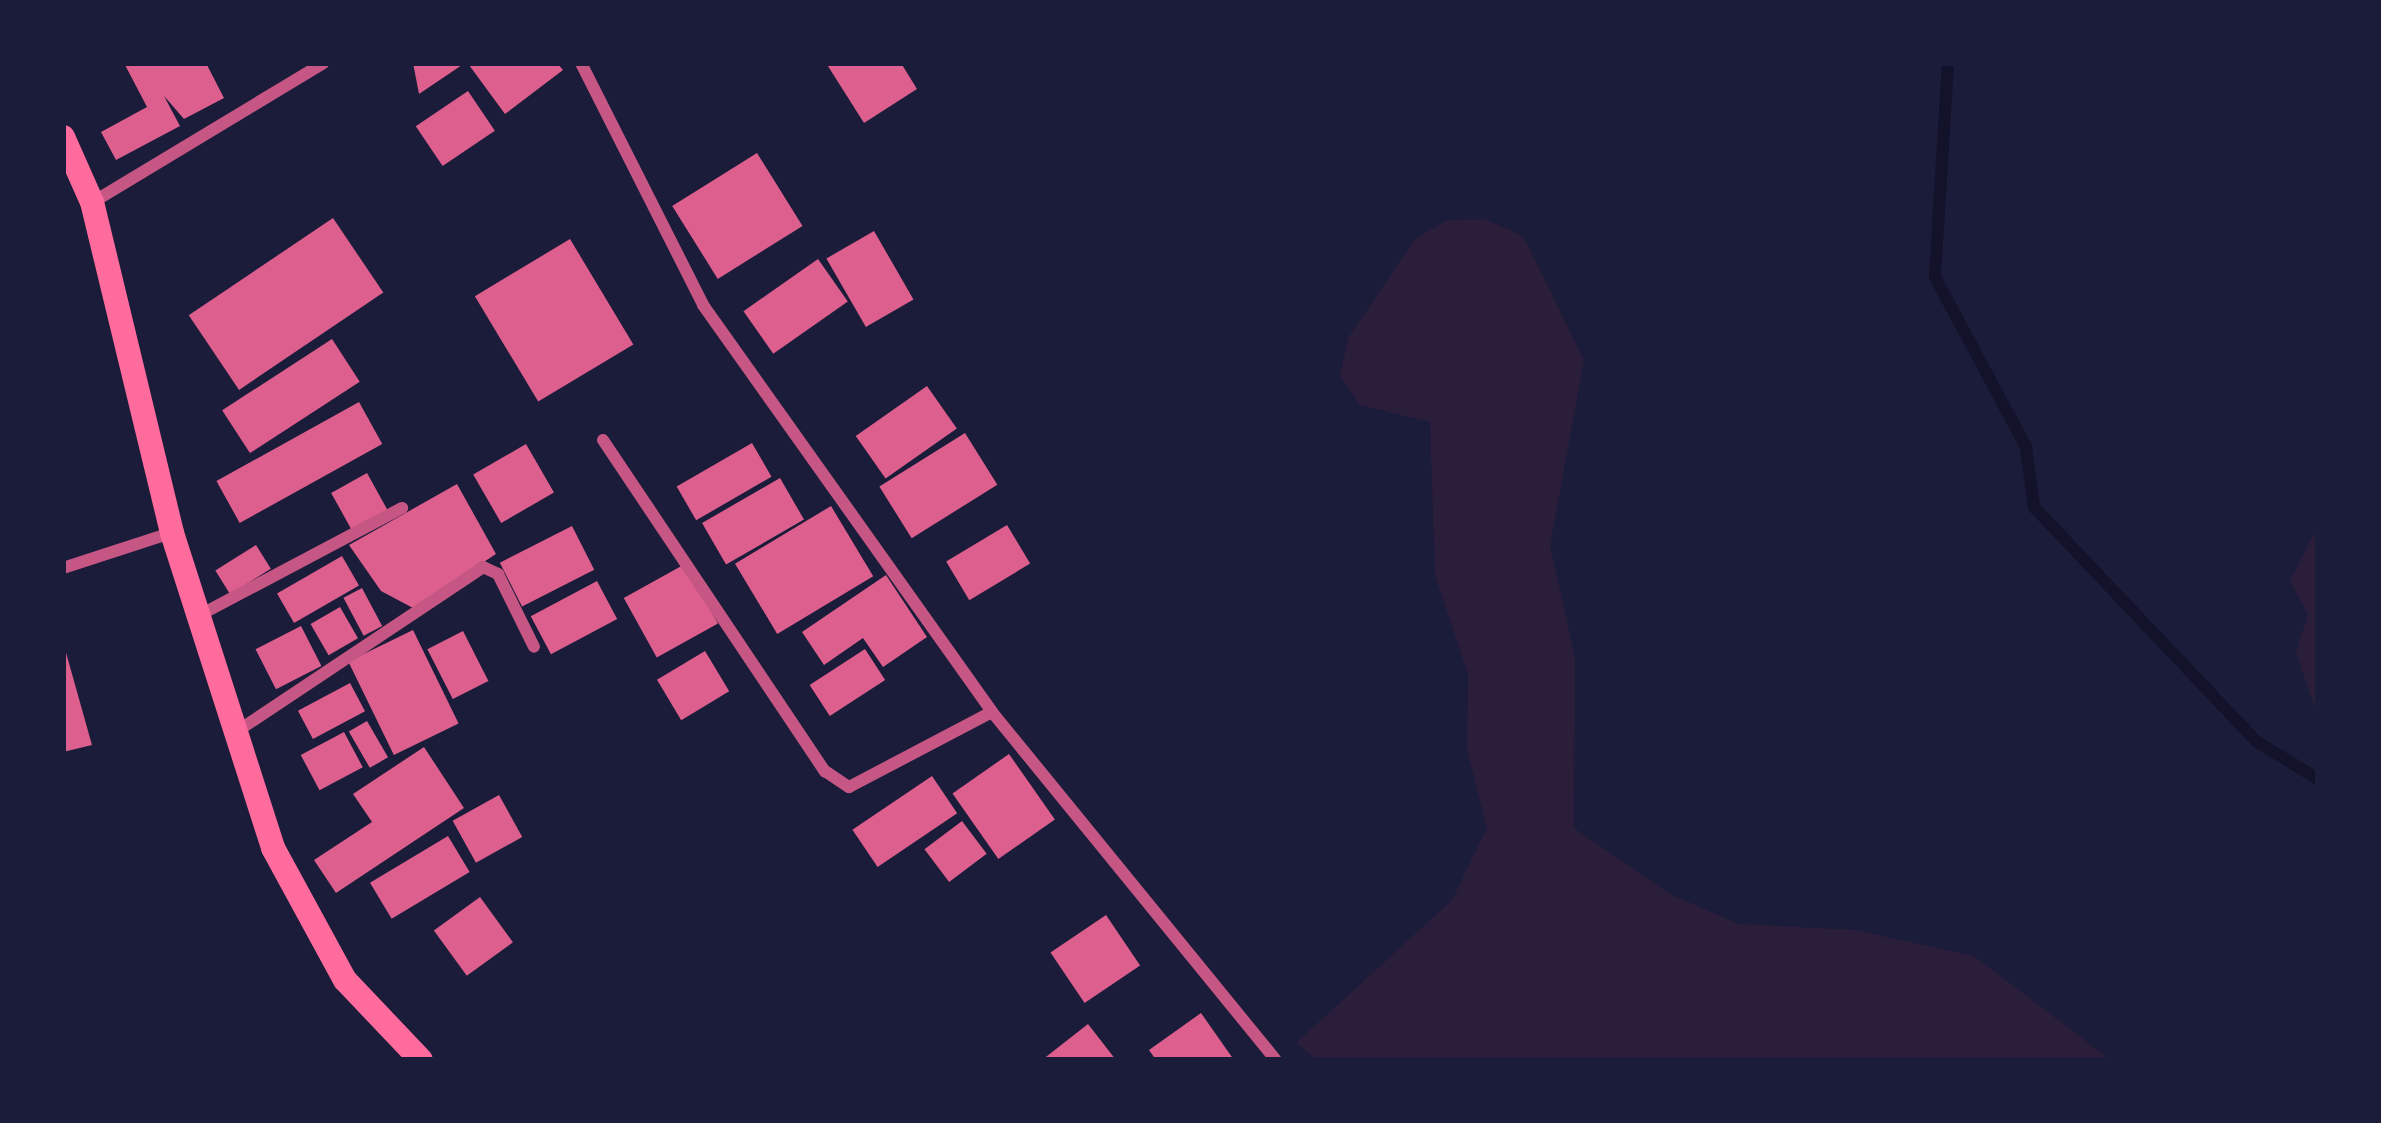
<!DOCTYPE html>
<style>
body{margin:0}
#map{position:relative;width:2381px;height:1123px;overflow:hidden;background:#1b1b3a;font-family:Commissioner,sans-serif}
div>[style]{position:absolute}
.green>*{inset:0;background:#2a1e3b}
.stream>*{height:12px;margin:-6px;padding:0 6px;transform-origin:6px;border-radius:6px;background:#12122b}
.building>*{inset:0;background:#dd5f8e;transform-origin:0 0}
.minor>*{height:12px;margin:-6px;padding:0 6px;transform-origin:6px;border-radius:6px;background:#c65784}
.secondary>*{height:24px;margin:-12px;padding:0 12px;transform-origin:12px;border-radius:12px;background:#ff6b9d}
span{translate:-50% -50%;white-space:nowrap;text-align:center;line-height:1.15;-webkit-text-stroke:9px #1b1b3a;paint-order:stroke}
.frame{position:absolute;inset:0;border:66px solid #1b1b3a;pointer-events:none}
</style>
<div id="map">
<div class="green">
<div style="clip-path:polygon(1485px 219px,1523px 236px,1584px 360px,1550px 546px,1575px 657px,1574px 828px,1670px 894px,1739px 924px,1855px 930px,1974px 956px,2111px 1060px,1317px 1060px,1296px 1043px,1452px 900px,1487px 828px,1467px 749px,1468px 674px,1435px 575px,1430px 422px,1360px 405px,1340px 376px,1348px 338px,1415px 239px,1447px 220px)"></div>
<div style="clip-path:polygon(2318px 525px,2318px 717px,2296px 652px,2308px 615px,2290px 581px)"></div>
</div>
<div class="stream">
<div style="left:1948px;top:63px;width:214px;rotate:93.5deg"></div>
<div style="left:1935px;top:277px;width:193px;rotate:61.8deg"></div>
<div style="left:2026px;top:447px;width:61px;rotate:82.4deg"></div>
<div style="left:2034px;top:507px;width:324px;rotate:46.5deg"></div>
<div style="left:2257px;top:742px;width:71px;rotate:31.2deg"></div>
</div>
<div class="building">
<div style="clip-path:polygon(124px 63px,206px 63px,224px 98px,184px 119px,164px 96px,180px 126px,116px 160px,101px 132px,147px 107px)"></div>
<div style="clip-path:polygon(413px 63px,465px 63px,419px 94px)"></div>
<div style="clip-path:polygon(557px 63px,563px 70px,505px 114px,469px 65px)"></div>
<div style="clip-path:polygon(826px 63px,901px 63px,917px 89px,864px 123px)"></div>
<div style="left:468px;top:91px;width:48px;height:63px;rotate:56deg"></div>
<div style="left:757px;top:153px;width:86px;height:100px;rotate:58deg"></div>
<div style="left:333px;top:218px;width:90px;height:174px;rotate:56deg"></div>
<div style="left:874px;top:231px;width:79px;height:55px;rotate:60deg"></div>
<div style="left:570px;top:239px;width:123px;height:111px;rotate:59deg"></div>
<div style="left:818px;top:259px;width:52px;height:91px;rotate:55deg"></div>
<div style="left:332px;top:339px;width:51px;height:131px;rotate:57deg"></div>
<div style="left:927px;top:386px;width:52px;height:87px;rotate:55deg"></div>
<div style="left:359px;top:402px;width:48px;height:163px;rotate:61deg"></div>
<div style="left:965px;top:433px;width:61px;height:101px;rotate:58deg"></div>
<div style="left:752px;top:443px;width:39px;height:87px;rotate:60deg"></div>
<div style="left:526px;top:444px;width:56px;height:61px;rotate:60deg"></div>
<div style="left:367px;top:473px;width:45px;height:41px;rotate:61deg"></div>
<div style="left:780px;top:478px;width:48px;height:90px;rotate:60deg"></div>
<div style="clip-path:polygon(457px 484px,496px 554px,413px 608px,381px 591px,349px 545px)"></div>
<div style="left:831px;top:506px;width:82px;height:112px;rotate:59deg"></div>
<div style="left:1007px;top:525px;width:45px;height:71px;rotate:59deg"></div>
<div style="left:572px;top:526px;width:49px;height:81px;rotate:63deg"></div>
<div style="left:256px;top:545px;width:28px;height:48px;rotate:58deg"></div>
<div style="left:342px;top:556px;width:34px;height:75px;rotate:60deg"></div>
<div style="left:685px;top:564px;width:68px;height:70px;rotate:61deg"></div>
<div style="clip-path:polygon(886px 575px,927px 637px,883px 667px,863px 638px,824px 665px,802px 632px)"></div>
<div style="left:597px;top:581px;width:43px;height:75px;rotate:62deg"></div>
<div style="left:362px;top:588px;width:43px;height:21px;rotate:62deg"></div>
<div style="left:340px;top:607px;width:36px;height:34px;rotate:60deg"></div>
<div style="left:301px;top:626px;width:45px;height:51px;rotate:63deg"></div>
<div style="left:413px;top:630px;width:104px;height:72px;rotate:64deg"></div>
<div style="left:463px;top:631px;width:56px;height:40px;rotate:63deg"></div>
<div style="clip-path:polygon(63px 642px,92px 745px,63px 752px)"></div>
<div style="left:865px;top:649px;width:37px;height:66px;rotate:57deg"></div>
<div style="left:705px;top:651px;width:47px;height:56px;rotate:59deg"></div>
<div style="left:350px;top:683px;width:32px;height:59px;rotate:62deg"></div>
<div style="left:367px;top:721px;width:42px;height:21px;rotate:60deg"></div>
<div style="left:344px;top:732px;width:40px;height:49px;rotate:62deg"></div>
<div style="clip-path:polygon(424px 747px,464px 808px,336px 893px,314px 860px,372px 822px,353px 794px)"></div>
<div style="left:1009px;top:754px;width:80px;height:69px;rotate:55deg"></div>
<div style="left:932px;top:776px;width:45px;height:96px;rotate:56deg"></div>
<div style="left:499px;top:795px;width:48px;height:53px;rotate:61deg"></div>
<div style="left:962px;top:821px;width:41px;height:47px;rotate:53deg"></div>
<div style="left:448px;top:836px;width:42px;height:91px;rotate:59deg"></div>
<div style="left:480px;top:897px;width:56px;height:57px;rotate:54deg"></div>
<div style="left:1106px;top:915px;width:61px;height:67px;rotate:56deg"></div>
<div style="clip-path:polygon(1201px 1013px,1234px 1060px,1156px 1060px,1149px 1050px)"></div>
<div style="clip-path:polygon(1088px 1024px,1116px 1060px,1042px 1060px)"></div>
</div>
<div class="minor">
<div style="left:581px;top:63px;width:271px;rotate:63.2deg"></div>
<div style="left:703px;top:305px;width:499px;rotate:54.6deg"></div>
<div style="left:992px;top:712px;width:449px;rotate:50.8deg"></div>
<div style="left:93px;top:202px;width:269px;rotate:-31.1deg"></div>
<div style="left:603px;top:440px;width:399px;rotate:56.2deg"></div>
<div style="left:825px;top:771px;width:29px;rotate:34deg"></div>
<div style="left:849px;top:787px;width:161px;rotate:-27.7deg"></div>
<div style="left:63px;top:568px;width:114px;rotate:-18deg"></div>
<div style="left:198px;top:616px;width:231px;rotate:-27.9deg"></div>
<div style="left:236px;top:732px;width:297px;rotate:-33.7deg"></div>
<div style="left:483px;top:567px;width:17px;rotate:25deg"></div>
<div style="left:498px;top:574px;width:81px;rotate:63.7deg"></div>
</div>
<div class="secondary">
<div style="left:63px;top:137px;width:71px;rotate:66deg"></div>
<div style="left:92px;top:202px;width:341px;rotate:76.4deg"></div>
<div style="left:172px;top:533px;width:331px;rotate:72.2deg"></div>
<div style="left:273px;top:848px;width:150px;rotate:61.4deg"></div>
<div style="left:345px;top:980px;width:110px;rotate:46.5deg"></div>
</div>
<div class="frame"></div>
</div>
